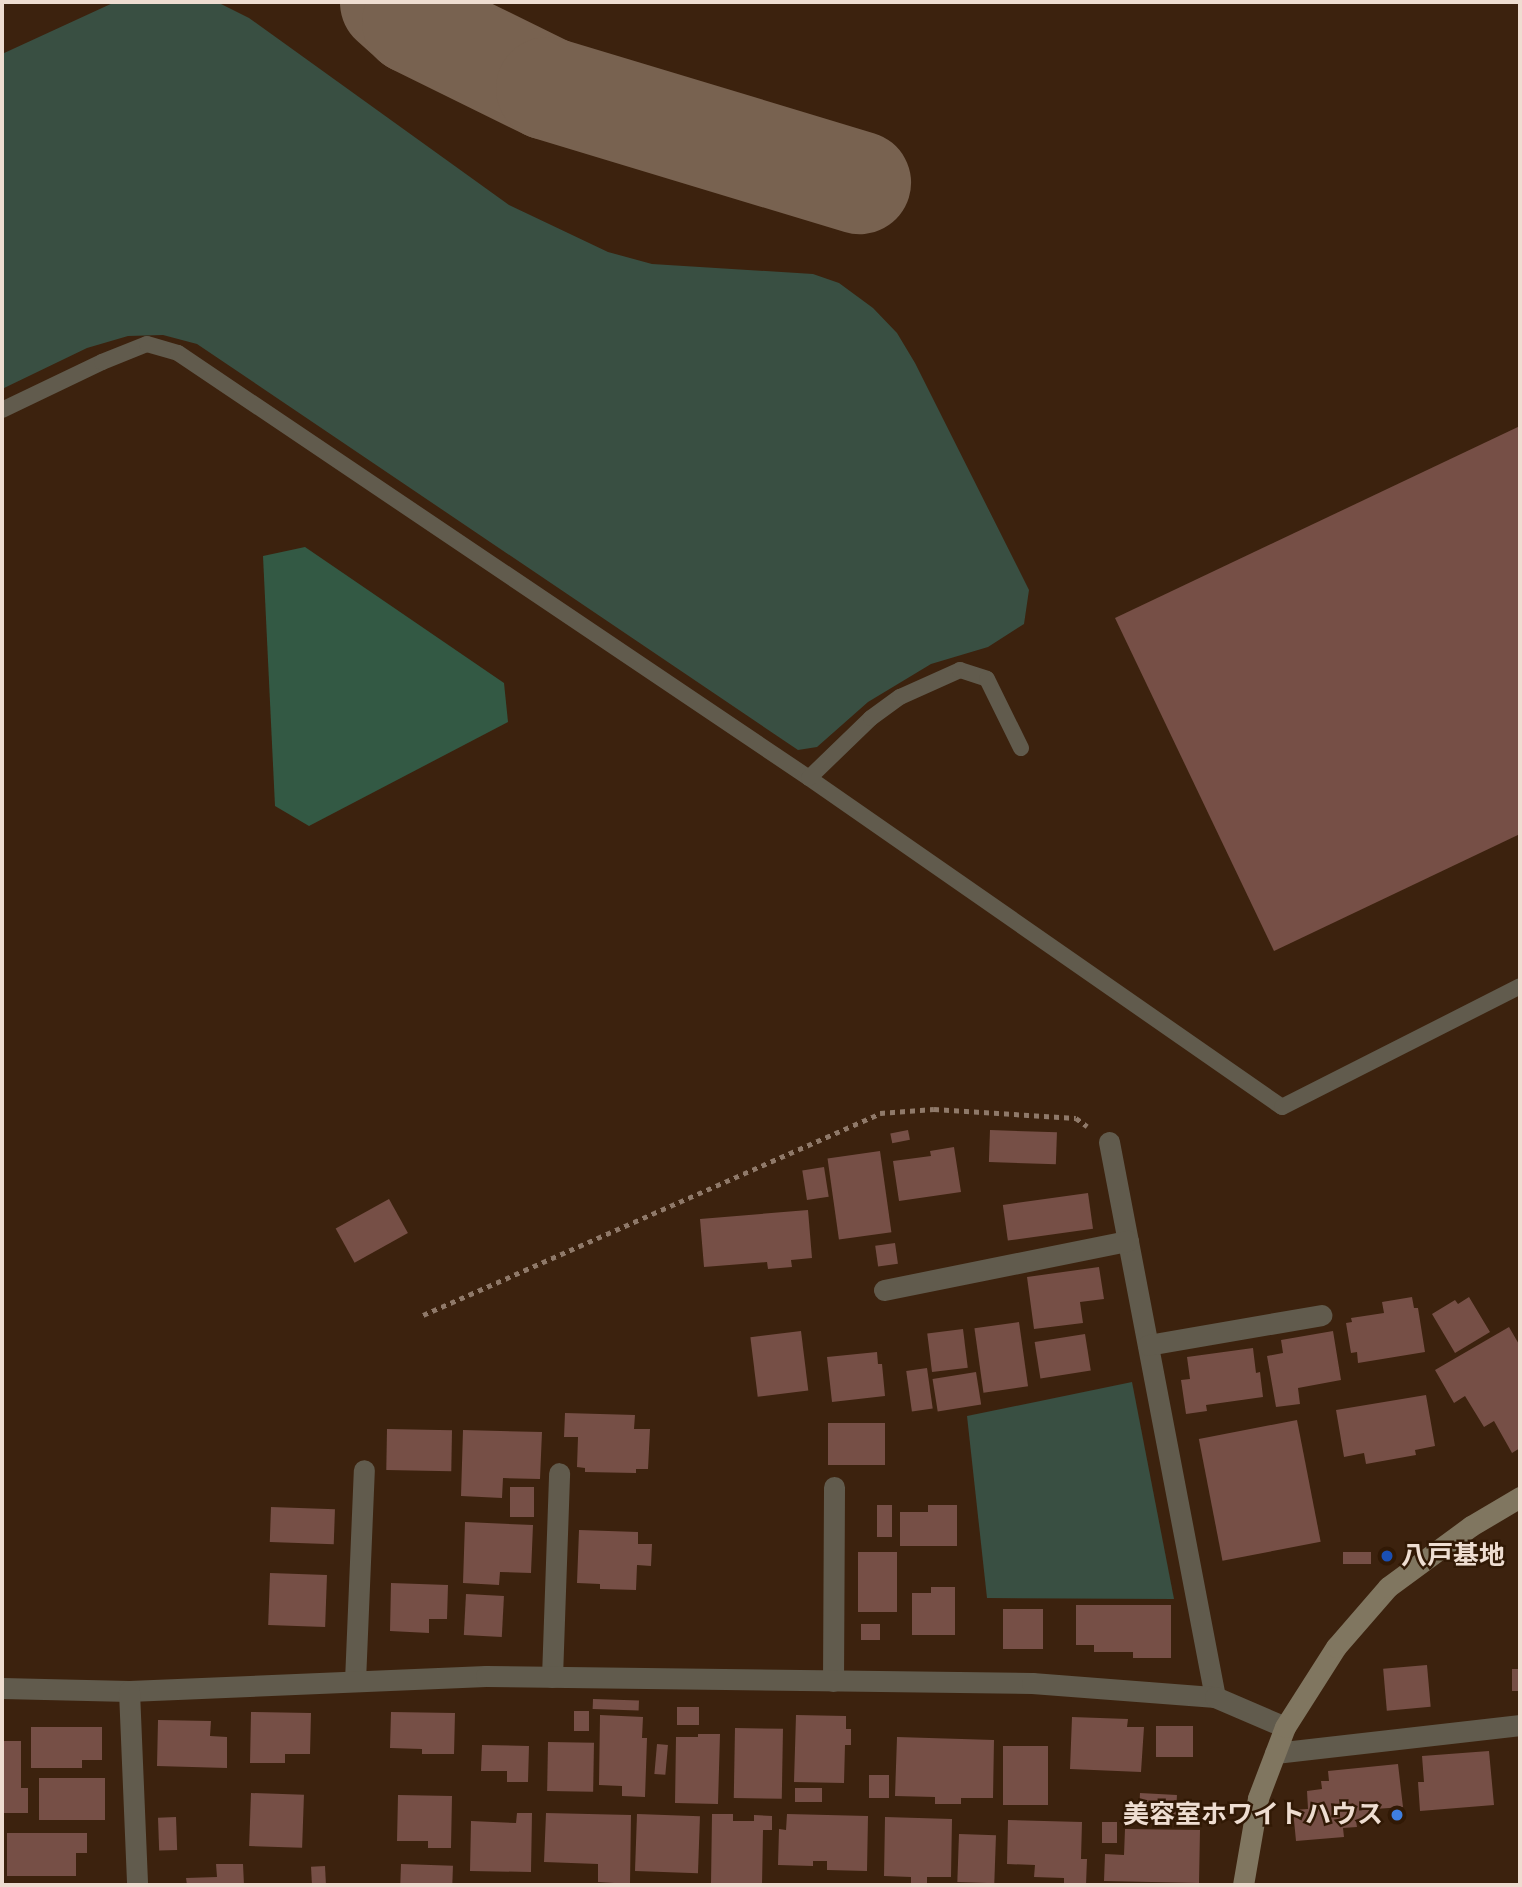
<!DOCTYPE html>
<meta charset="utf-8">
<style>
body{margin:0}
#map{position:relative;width:1522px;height:1887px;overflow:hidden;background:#3c220e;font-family:Jost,"Noto Sans JP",sans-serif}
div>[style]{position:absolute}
.green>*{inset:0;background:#394f42}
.forest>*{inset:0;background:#335944}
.taxiway>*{height:103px;margin:-51.5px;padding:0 51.5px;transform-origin:51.5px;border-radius:51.5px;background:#786250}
.building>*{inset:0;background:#764f46;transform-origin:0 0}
.path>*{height:4.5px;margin-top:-2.25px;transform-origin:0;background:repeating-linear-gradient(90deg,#8f7969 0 5px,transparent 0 10px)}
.lane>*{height:16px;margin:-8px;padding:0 8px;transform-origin:8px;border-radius:8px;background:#615b4d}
.street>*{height:21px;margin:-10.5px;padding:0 10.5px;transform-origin:10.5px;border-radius:10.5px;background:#615b4d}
.secondary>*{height:21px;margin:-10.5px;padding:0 10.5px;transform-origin:10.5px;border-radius:10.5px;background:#807660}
.dots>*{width:19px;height:19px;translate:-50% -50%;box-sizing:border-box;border:4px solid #311905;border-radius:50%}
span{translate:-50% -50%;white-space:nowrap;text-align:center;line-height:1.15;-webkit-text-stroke:5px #311905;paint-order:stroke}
.poi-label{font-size:26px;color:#eeddd1;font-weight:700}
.left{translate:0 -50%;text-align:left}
.right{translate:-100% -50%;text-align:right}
.frame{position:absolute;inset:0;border:4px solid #eeddd1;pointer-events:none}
</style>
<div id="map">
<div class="green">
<div style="clip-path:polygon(115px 2px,217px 2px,249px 18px,509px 205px,608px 252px,652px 264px,813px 274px,839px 283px,873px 308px,897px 333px,915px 363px,1029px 590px,1024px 624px,988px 647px,931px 664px,868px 702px,817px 747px,798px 750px,197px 344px,163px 335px,128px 336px,87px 348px,2px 389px,2px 54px)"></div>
<div style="clip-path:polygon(1132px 1382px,1174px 1599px,987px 1598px,967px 1416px)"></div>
</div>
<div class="forest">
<div style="clip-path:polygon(305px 547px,504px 683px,508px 722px,309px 826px,275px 806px,263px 556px)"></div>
</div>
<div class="taxiway">
<div style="left:391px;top:2px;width:30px;rotate:42deg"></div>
<div style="left:413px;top:22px;width:149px;rotate:26.2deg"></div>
<div style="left:547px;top:88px;width:326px;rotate:16.8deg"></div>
</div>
<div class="building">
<div style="clip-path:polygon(1520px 426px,1520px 834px,1274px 951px,1115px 618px)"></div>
<div style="left:908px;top:1130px;width:10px;height:18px;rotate:79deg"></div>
<div style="left:990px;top:1130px;width:67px;height:32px;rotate:2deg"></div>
<div style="clip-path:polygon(954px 1147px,961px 1192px,899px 1201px,893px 1161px,931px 1156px,930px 1151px)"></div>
<div style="left:880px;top:1151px;width:82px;height:53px;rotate:82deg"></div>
<div style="left:824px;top:1167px;width:30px;height:22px;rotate:81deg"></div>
<div style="left:1088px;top:1193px;width:36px;height:86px;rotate:82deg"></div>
<div style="left:389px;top:1199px;width:39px;height:61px;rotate:61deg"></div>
<div style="clip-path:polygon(808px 1210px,812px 1258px,791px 1260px,792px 1267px,768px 1269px,767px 1262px,704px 1267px,700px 1219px)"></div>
<div style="left:895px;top:1243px;width:21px;height:20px;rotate:82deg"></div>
<div style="clip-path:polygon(1099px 1267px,1104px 1299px,1080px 1302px,1083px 1323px,1034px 1329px,1027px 1277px)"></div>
<div style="clip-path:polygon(1412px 1297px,1414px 1308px,1418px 1308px,1425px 1352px,1358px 1363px,1357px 1352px,1351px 1353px,1346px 1323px,1352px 1322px,1351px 1318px,1384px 1313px,1382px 1302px)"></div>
<div style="clip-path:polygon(1469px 1297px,1490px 1332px,1455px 1353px,1432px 1314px,1455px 1300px,1458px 1304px)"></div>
<div style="left:1019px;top:1322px;width:65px;height:45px;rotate:82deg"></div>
<div style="clip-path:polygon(1509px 1327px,1520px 1346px,1520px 1448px,1512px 1453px,1494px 1421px,1484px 1427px,1465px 1396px,1454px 1403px,1435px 1370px)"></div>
<div style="left:963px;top:1329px;width:39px;height:36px;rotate:83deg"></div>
<div style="left:801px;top:1331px;width:60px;height:51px;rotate:83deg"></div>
<div style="clip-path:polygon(1333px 1331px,1341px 1380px,1298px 1388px,1300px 1404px,1276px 1407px,1267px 1356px,1283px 1353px,1281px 1340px)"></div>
<div style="left:1085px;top:1334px;width:37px;height:51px;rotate:81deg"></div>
<div style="clip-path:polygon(1253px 1348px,1256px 1373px,1260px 1372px,1263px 1397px,1206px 1405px,1207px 1411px,1186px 1414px,1181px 1380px,1190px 1379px,1187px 1357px)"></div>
<div style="clip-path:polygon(877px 1352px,878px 1364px,882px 1364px,885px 1396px,832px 1402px,827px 1357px)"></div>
<div style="left:927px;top:1368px;width:41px;height:21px;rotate:82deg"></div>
<div style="left:976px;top:1372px;width:33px;height:44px;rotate:81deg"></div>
<div style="clip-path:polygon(1426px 1395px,1435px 1446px,1415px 1450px,1416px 1455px,1366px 1464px,1364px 1453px,1344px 1457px,1336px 1410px)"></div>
<div style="clip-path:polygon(565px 1413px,635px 1415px,634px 1429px,650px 1429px,648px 1469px,636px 1469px,636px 1473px,585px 1472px,585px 1468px,577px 1467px,578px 1437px,564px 1437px)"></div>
<div style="left:1297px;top:1420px;width:124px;height:100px;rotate:79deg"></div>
<div style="left:828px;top:1423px;width:57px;height:42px"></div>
<div style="left:387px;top:1429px;width:65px;height:41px;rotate:1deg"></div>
<div style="clip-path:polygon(463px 1430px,542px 1432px,540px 1479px,503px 1478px,502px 1498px,461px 1496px)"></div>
<div style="left:510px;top:1487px;width:24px;height:30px"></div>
<div style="left:877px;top:1505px;width:15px;height:32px"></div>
<div style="clip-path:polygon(928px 1505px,957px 1505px,957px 1546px,900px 1546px,900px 1512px,928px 1512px)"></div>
<div style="left:271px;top:1507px;width:64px;height:35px;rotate:2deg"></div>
<div style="clip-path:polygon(465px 1522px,533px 1525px,531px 1573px,500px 1572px,499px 1585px,463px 1583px)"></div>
<div style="clip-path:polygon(579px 1530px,638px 1532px,638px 1544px,652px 1544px,651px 1566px,637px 1565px,636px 1590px,600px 1589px,600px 1584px,577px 1583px)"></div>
<div style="left:858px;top:1552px;width:39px;height:60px"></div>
<div style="left:1343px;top:1552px;width:28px;height:12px"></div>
<div style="left:270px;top:1573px;width:57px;height:52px;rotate:2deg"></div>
<div style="clip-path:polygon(391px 1583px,448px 1585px,447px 1619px,429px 1619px,429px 1633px,390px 1631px)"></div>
<div style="clip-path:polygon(931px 1587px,955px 1587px,955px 1635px,912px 1635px,912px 1593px,931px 1593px)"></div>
<div style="left:466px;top:1594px;width:38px;height:41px;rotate:3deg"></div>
<div style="clip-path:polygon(1076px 1605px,1171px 1605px,1171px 1658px,1133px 1658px,1133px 1652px,1094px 1652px,1094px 1645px,1076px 1645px)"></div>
<div style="left:1003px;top:1609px;width:40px;height:40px"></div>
<div style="left:861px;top:1624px;width:19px;height:16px"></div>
<div style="left:1427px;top:1665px;width:42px;height:44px;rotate:85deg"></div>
<div style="left:1512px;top:1669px;width:8px;height:22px"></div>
<div style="left:593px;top:1699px;width:46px;height:10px;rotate:2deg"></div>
<div style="left:677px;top:1707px;width:22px;height:18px"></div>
<div style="left:574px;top:1711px;width:15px;height:20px"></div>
<div style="clip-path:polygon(251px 1712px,311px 1713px,310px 1754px,285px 1754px,285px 1763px,250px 1763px)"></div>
<div style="clip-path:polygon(391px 1712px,455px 1713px,454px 1754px,422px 1754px,422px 1749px,390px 1748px)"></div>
<div style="clip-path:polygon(600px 1715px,643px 1717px,642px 1738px,647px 1738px,645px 1797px,622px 1796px,622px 1786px,599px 1785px)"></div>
<div style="clip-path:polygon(796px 1715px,846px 1716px,846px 1729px,851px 1729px,851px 1745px,845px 1745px,844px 1783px,794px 1782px)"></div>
<div style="clip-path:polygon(1072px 1717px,1128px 1719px,1127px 1727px,1144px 1727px,1141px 1772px,1070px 1769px)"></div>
<div style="clip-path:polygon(158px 1720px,211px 1721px,210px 1736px,227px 1737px,227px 1768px,157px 1766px)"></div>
<div style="left:1156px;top:1726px;width:37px;height:31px"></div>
<div style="clip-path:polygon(31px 1727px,102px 1727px,102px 1760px,82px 1760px,82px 1768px,31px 1768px)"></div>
<div style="left:735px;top:1728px;width:48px;height:70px;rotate:1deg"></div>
<div style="clip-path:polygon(698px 1734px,720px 1734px,718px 1804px,675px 1803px,676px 1737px,698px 1737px)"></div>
<div style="clip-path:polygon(897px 1737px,994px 1740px,993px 1798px,961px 1798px,961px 1804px,935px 1804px,935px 1797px,895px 1796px)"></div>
<div style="clip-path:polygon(2px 1741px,21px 1741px,21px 1788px,28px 1788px,28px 1813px,2px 1813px)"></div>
<div style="left:548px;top:1742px;width:46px;height:49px;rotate:1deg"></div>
<div style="left:657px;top:1744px;width:11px;height:30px;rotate:5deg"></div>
<div style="clip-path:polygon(482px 1745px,529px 1746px,528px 1782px,507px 1782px,507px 1771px,481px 1771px)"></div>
<div style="left:1003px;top:1746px;width:45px;height:59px"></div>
<div style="clip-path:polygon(1489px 1751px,1494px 1805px,1420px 1811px,1418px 1782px,1424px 1782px,1422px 1756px)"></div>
<div style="clip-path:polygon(1398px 1764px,1403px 1807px,1375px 1809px,1376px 1818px,1356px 1821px,1357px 1827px,1343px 1828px,1344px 1837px,1296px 1841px,1293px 1810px,1308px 1809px,1307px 1791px,1322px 1789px,1321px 1781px,1329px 1781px,1328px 1771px)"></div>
<div style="left:869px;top:1775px;width:20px;height:23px"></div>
<div style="left:39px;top:1778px;width:66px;height:42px"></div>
<div style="left:795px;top:1788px;width:27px;height:14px"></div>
<div style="left:251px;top:1793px;width:53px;height:53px;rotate:2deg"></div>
<div style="left:1140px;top:1793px;width:37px;height:25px;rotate:3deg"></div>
<div style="clip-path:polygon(398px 1795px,452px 1796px,451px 1848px,428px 1848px,428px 1841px,397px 1841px)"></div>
<div style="clip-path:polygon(517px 1813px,532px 1813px,531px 1872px,470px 1871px,471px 1821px,516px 1823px)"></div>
<div style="clip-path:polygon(546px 1813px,631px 1815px,630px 1884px,598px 1882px,598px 1864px,544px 1862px)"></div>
<div style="left:637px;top:1814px;width:63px;height:57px;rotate:2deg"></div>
<div style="clip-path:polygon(712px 1814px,733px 1814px,733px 1821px,754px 1821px,754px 1815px,772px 1816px,772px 1830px,763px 1830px,762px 1885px,711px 1884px)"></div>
<div style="clip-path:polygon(787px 1814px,868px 1816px,867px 1871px,827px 1870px,827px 1861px,813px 1861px,813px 1866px,778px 1865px,779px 1829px,786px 1830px)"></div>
<div style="left:176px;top:1817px;width:33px;height:18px;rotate:88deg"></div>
<div style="clip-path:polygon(885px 1817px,952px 1819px,951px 1877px,927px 1877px,927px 1884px,911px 1883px,911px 1877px,884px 1876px)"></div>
<div style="clip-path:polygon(1008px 1820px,1082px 1822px,1081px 1859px,1087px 1859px,1086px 1885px,1064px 1885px,1064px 1878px,1034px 1877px,1035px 1865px,1007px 1864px)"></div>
<div style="left:1102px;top:1822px;width:15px;height:21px"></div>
<div style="clip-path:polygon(1125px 1829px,1200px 1830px,1199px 1883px,1104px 1881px,1105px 1854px,1124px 1855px)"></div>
<div style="clip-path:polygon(7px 1833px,87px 1833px,87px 1853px,76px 1853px,76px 1876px,7px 1876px)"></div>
<div style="left:959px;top:1834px;width:37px;height:48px;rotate:2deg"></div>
<div style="clip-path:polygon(216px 1864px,243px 1864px,244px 1885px,187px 1885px,186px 1878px,217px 1877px)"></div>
<div style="left:401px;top:1864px;width:52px;height:21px;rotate:2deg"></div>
<div style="left:325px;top:1866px;width:19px;height:14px;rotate:87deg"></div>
</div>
<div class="path">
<div style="left:423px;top:1315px;width:500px;rotate:-23.8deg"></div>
<div style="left:880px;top:1113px;width:54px;rotate:-4.2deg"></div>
<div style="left:934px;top:1109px;width:142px;rotate:3.6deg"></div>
<div style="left:1076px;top:1118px;width:14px;rotate:36deg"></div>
</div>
<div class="lane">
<div style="left:2px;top:410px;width:111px;rotate:-25.6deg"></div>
<div style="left:102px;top:362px;width:48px;rotate:-21.8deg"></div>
<div style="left:147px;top:344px;width:32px;rotate:16deg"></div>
<div style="left:178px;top:353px;width:761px;rotate:33.96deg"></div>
<div style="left:809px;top:778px;width:576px;rotate:34.82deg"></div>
<div style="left:1282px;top:1107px;width:267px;rotate:-26.9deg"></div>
<div style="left:809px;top:778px;width:86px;rotate:-44.1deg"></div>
<div style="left:871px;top:718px;width:36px;rotate:-36deg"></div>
<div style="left:900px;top:697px;width:66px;rotate:-24.2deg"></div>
<div style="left:960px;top:670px;width:28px;rotate:18deg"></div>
<div style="left:987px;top:679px;width:77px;rotate:63.8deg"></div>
</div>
<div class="street">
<div style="left:1109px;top:1142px;width:565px;rotate:79.19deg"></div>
<div style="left:884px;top:1290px;width:249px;rotate:-11.4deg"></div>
<div style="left:1148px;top:1345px;width:176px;rotate:-9.8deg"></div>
<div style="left:552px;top:1677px;width:204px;rotate:-88deg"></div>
<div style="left:355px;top:1681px;width:211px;rotate:-87.6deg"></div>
<div style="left:833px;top:1681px;width:194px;rotate:-89.7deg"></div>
<div style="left:2px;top:1688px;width:127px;rotate:1.4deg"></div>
<div style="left:129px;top:1691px;width:357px;rotate:-2.4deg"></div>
<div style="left:486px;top:1676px;width:546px;rotate:0.73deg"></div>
<div style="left:1032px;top:1683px;width:184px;rotate:4.4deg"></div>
<div style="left:1215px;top:1697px;width:76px;rotate:23.2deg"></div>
<div style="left:129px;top:1691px;width:194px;rotate:87.6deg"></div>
<div style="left:1275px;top:1753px;width:247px;rotate:-6.5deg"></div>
</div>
<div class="secondary">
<div style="left:1243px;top:1885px;width:88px;rotate:-80.2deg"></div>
<div style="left:1258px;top:1798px;width:76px;rotate:-69.2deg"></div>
<div style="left:1285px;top:1727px;width:95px;rotate:-57.5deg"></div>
<div style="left:1336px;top:1647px;width:79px;rotate:-49.1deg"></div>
<div style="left:1388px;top:1587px;width:103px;rotate:-36.3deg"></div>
<div style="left:1471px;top:1526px;width:57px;rotate:-30.6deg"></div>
</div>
<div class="dots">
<div style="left:1387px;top:1556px;background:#1a4fb4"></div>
<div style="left:1397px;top:1815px;background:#3f7fe0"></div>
</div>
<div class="poi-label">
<span class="left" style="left:1401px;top:1556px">八戸基地</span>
<span class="right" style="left:1383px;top:1815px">美容室ホワイトハウス</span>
</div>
<div class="frame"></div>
</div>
